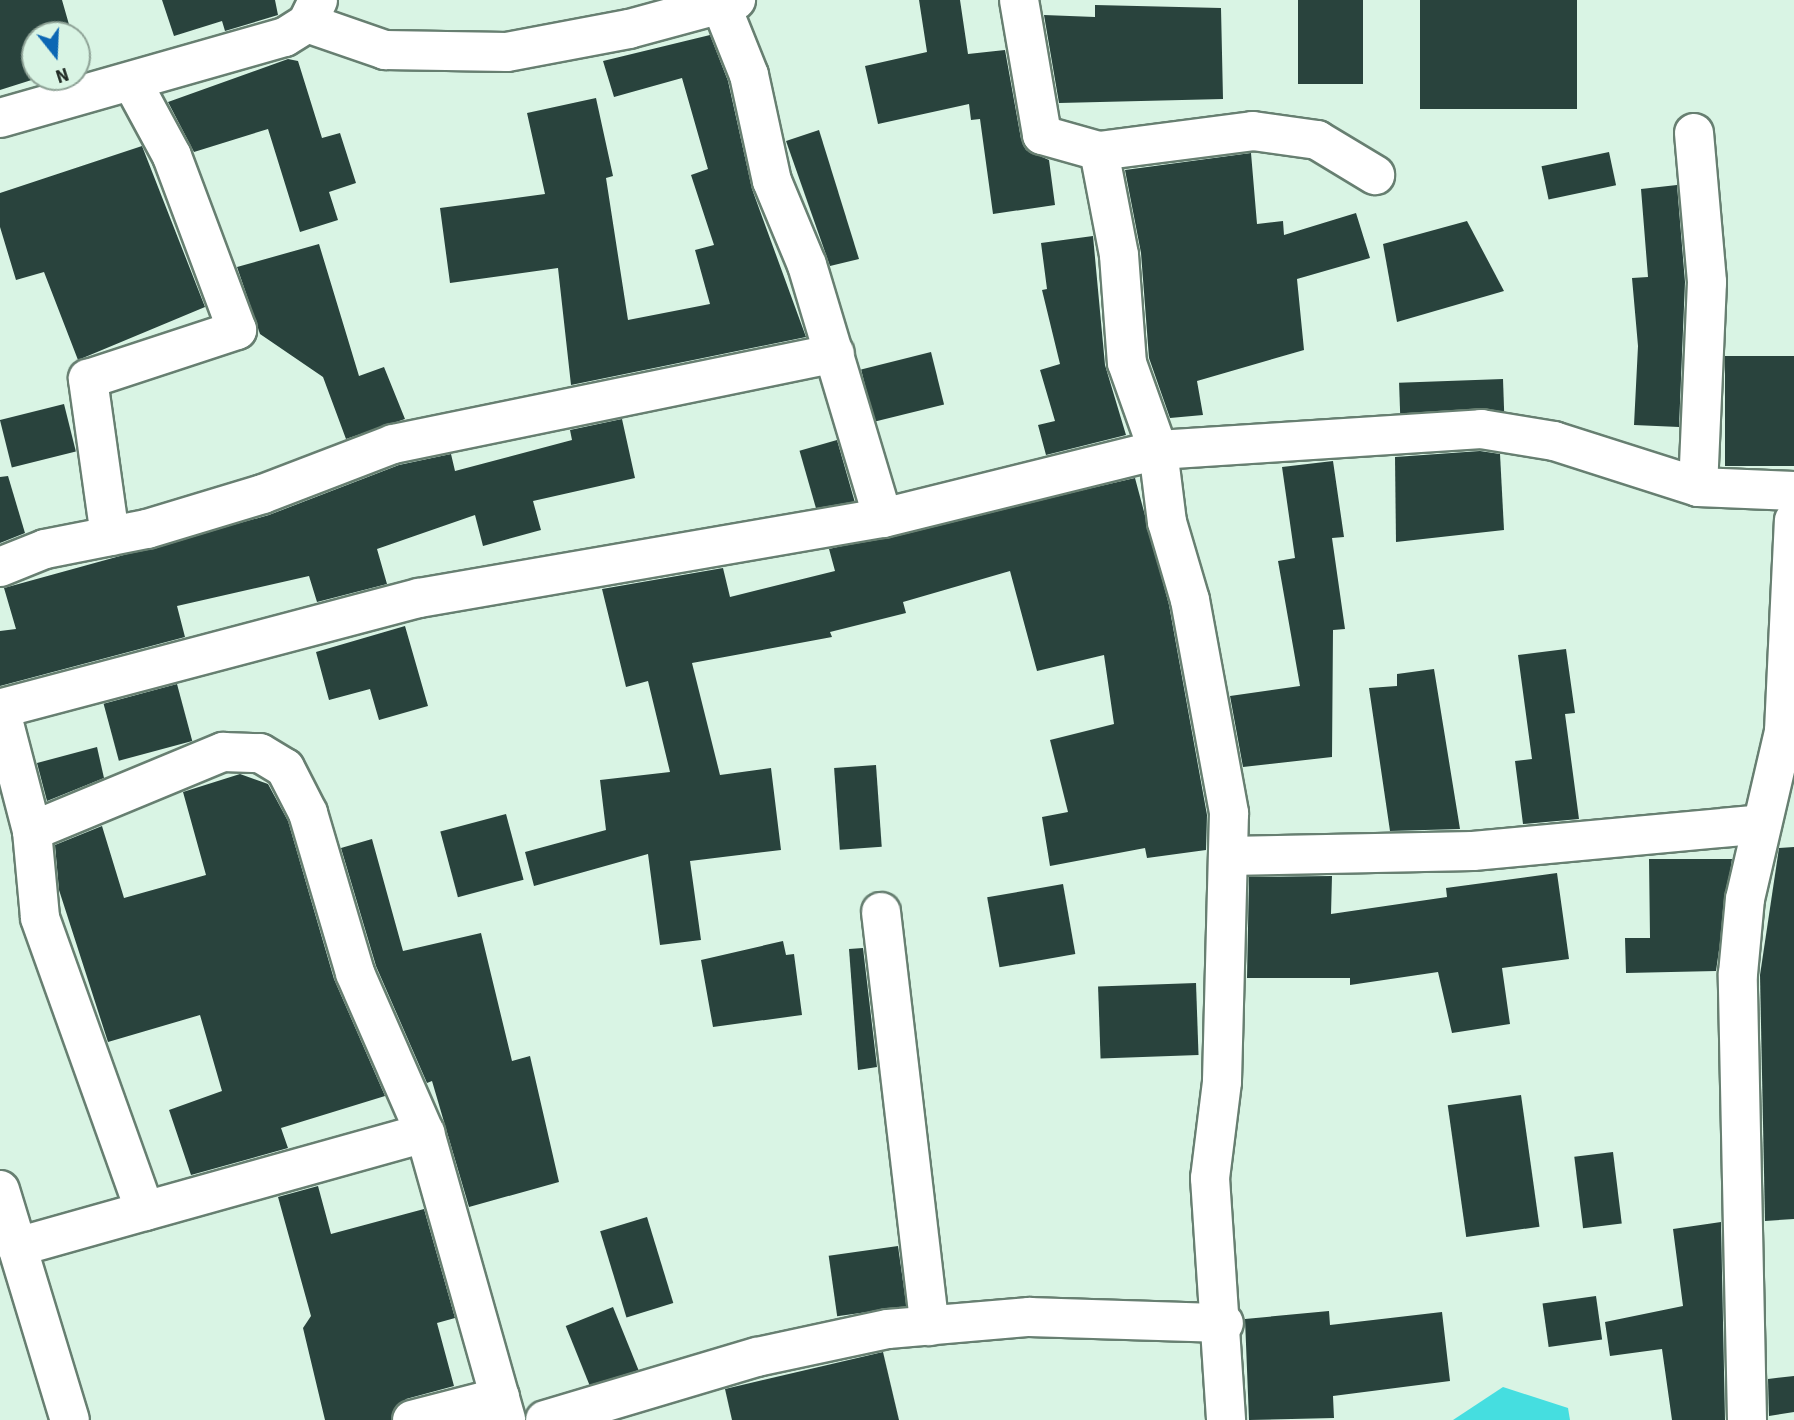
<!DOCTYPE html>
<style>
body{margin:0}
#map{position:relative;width:1794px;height:1420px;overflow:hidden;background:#d9f4e4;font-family:"Source Sans 3",sans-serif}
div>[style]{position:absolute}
.water>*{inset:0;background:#45dee0}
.building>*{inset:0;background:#29433d;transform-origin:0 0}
.roads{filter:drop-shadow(2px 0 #677f71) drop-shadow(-2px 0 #677f71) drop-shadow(0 2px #677f71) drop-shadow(0 -2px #677f71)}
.street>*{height:38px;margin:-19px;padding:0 19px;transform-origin:19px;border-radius:19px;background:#fff}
span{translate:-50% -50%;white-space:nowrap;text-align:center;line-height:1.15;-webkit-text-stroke:7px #d9f4e4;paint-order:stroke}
.north{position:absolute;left:21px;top:21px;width:70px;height:70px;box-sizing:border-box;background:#d9f4e4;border:2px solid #8fa397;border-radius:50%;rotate:162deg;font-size:19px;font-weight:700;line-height:28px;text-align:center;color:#202a24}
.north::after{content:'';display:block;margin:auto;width:24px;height:32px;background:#0c67b4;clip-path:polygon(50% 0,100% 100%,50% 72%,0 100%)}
</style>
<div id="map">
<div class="water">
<div style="clip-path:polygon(1503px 1387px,1568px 1408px,1570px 1420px,1453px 1420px)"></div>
</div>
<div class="building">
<div style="clip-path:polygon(0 0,62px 0,72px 35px,35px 35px,35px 77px,41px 77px,0 90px)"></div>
<div style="clip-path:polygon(162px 0,275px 0,278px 15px,225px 31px,222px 21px,174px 36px)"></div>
<div style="clip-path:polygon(919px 0,960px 0,968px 54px,1005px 50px,1021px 139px,1026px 150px,1049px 160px,1055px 205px,993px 214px,980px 119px,971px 120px,969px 104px,878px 124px,865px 66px,927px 52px)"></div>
<div style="left:1298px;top:0;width:65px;height:84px"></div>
<div style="left:1420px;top:0;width:157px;height:109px"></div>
<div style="clip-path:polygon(1095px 5px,1221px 8px,1223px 99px,1059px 103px,1044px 15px,1095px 17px)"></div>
<div style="clip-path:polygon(710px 35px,728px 81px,752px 189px,806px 337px,571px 385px,558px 268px,450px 283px,440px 208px,545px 194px,527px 113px,596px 98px,613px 176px,606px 178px,628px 320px,710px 304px,695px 250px,714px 245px,691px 175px,708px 169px,682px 78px,614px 97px,603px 61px)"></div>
<div style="clip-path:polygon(288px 59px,298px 61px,322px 138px,340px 133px,356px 183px,329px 192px,338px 220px,300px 232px,268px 129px,194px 152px,168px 102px)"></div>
<div style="clip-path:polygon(819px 130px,859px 259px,830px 266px,786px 141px)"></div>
<div style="clip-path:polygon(142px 146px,205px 307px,78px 360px,44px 272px,16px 280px,0 227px,0 193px)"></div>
<div style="left:1609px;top:152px;width:34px;height:69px;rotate:78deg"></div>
<div style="clip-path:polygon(1251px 153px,1257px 224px,1283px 221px,1284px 235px,1356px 213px,1370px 258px,1297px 279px,1304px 350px,1197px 381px,1203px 415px,1170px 418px,1149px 358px,1141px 253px,1125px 170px)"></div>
<div style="clip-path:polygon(1677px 185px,1685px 282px,1679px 427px,1634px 425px,1638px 346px,1632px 278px,1648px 277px,1641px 189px)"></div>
<div style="clip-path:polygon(1467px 221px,1504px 291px,1397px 322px,1383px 244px)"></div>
<div style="clip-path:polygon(1093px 236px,1105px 365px,1126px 435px,1046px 455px,1038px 425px,1055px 421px,1040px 370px,1060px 364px,1042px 290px,1047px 289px,1041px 243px)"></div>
<div style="clip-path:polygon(319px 244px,359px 376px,384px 367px,405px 419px,346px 439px,323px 377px,260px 334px,237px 267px)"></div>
<div style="left:931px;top:352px;width:54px;height:72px;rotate:76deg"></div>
<div style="left:1794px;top:356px;width:110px;height:69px;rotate:90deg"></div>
<div style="left:1503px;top:379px;width:32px;height:104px;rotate:88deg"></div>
<div style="left:64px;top:404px;width:49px;height:66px;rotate:76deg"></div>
<div style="clip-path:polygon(622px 419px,635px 478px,533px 501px,541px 530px,483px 546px,475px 515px,377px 549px,387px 584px,317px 602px,309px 576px,177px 606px,185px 637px,0 686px,0 631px,16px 629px,4px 588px,269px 515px,399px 465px,451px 454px,455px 471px,572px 440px,570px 430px)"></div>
<div style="left:837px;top:440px;width:64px;height:39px;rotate:74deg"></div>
<div style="clip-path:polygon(1480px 451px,1500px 454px,1504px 530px,1396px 542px,1395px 457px)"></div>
<div style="clip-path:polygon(1333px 461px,1344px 537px,1332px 538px,1345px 629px,1333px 630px,1332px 757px,1243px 767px,1230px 696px,1300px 686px,1278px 561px,1295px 558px,1282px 467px)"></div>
<div style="clip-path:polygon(8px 476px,25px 533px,0 543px,0 477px)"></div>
<div style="clip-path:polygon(1135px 478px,1169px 605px,1207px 815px,1206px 850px,1147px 858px,1145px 848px,1050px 866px,1042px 817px,1068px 812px,1050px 740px,1114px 724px,1104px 655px,1037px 671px,1010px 571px,903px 602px,906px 613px,830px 632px,832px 637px,692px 663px,720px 775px,771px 768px,781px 850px,690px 861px,701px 940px,660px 945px,648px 854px,534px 886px,525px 852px,606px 830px,600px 780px,670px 772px,648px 681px,626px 687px,602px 589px,723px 568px,730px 597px,835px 571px,829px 549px)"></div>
<div style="clip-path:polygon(405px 626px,428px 706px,379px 720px,370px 689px,329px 700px,316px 652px)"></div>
<div style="clip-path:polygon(1566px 649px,1575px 713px,1565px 714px,1579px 819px,1523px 824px,1515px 761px,1532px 759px,1518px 655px)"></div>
<div style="clip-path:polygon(1434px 669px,1460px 829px,1390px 831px,1369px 688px,1397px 686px,1397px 674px)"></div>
<div style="left:177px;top:684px;width:59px;height:76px;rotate:75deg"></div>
<div style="clip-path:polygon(97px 747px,104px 778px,47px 801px,37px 763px)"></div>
<div style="left:876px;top:765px;width:82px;height:42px;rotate:86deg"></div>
<div style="clip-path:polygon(240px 774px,268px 784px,288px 821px,334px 979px,385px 1096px,281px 1128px,288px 1148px,191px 1175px,169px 1110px,222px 1091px,200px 1015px,108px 1042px,59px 890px,55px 845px,102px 826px,124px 898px,206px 875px,183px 792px)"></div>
<div style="left:506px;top:814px;width:68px;height:68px;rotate:75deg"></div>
<div style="clip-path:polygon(372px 839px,403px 951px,481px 933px,512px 1061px,530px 1056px,559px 1182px,469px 1207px,432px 1081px,427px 1083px,376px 966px,341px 848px)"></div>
<div style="clip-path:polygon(1794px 847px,1794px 1219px,1765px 1221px,1760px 975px,1779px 848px)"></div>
<div style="clip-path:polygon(1649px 859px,1732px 859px,1716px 971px,1626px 973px,1625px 938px,1650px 938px)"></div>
<div style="clip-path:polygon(1557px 873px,1569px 959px,1502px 968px,1510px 1024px,1452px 1033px,1438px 972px,1350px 985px,1350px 978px,1247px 978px,1249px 877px,1332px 876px,1331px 914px,1447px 897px,1446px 888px)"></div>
<div style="left:1063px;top:884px;width:71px;height:77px;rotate:80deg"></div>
<div style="clip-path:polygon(783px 941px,786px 955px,794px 954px,802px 1015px,713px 1027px,701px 960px)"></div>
<div style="clip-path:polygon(863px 948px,877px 1067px,858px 1070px,849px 949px)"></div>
<div style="left:1196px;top:983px;width:72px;height:98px;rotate:88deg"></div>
<div style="left:1521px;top:1095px;width:133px;height:74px;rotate:82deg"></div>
<div style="left:1613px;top:1152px;width:72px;height:39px;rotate:83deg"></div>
<div style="clip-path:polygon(318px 1186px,331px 1234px,424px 1209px,455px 1318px,437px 1323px,454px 1386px,406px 1399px,391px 1420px,325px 1420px,303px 1328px,311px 1316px,278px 1197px)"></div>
<div style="left:647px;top:1217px;width:90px;height:49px;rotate:73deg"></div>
<div style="clip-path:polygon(1721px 1222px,1725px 1420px,1672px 1420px,1662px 1349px,1610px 1356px,1605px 1322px,1683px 1306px,1673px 1229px)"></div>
<div style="left:898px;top:1246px;width:61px;height:70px;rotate:82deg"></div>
<div style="left:1596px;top:1296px;width:44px;height:54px;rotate:82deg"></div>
<div style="left:613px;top:1307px;width:68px;height:51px;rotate:68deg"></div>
<div style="clip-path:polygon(1329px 1311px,1330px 1325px,1442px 1312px,1450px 1381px,1333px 1396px,1334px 1418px,1249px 1420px,1245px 1319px)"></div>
<div style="clip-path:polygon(883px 1352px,899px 1420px,732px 1420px,725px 1389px)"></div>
<div style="clip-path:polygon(1794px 1376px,1794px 1412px,1769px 1416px,1768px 1379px)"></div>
</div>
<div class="roads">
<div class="street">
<div style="left:1019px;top:0;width:137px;rotate:80.3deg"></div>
<div style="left:1042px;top:135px;width:59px;rotate:15.7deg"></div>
<div style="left:1099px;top:151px;width:106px;rotate:79.1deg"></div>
<div style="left:1119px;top:255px;width:108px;rotate:85.8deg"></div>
<div style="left:1127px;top:363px;width:92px;rotate:70.4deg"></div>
<div style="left:1158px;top:450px;width:324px;rotate:-3.7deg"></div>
<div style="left:1481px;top:429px;width:74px;rotate:9.3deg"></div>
<div style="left:1554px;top:441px;width:151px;rotate:17.7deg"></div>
<div style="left:1698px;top:487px;width:96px;rotate:2.4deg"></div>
<div style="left:721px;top:5px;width:75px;rotate:68.2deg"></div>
<div style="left:749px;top:75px;width:108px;rotate:77.8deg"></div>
<div style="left:772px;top:181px;width:91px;rotate:67.4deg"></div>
<div style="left:807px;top:265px;width:264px;rotate:73.3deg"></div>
<div style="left:307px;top:23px;width:83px;rotate:19.1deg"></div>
<div style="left:385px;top:50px;width:122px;rotate:0.9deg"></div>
<div style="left:507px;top:52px;width:124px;rotate:-10.7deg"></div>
<div style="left:629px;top:29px;width:111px;rotate:-15.2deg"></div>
<div style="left:0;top:118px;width:296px;rotate:-15.9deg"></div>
<div style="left:285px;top:37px;width:26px;rotate:-32deg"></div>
<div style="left:307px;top:23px;width:25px;rotate:-64deg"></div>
<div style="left:1694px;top:133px;width:150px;rotate:85deg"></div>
<div style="left:1707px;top:282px;width:205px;rotate:92.5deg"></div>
<div style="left:1099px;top:151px;width:155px;rotate:-7.4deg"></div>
<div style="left:1253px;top:131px;width:65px;rotate:8deg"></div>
<div style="left:1317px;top:140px;width:68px;rotate:31.1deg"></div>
<div style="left:110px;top:536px;width:159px;rotate:-98deg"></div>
<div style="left:88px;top:379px;width:157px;rotate:-18.2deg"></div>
<div style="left:237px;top:330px;width:186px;rotate:-110.5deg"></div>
<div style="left:172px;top:156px;width:84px;rotate:-118.4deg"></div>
<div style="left:0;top:567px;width:48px;rotate:-21.8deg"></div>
<div style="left:45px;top:549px;width:104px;rotate:-11.1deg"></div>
<div style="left:147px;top:529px;width:121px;rotate:-16.8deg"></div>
<div style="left:263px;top:494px;width:139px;rotate:-21deg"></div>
<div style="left:393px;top:444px;width:451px;rotate:-11.6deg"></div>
<div style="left:0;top:708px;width:127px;rotate:75.4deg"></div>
<div style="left:32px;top:831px;width:87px;rotate:84.7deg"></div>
<div style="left:40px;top:918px;width:311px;rotate:70.3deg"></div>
<div style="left:145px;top:1211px;width:291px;rotate:-15.6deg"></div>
<div style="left:425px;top:1133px;width:298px;rotate:74.2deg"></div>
<div style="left:2px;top:708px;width:431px;rotate:-14.8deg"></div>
<div style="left:419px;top:598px;width:471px;rotate:-9.8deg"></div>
<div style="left:883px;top:518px;width:283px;rotate:-13.9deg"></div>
<div style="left:1158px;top:450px;width:73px;rotate:82.9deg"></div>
<div style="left:1167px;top:522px;width:81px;rotate:73.6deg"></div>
<div style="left:1190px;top:600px;width:217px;rotate:79.6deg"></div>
<div style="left:1229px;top:813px;width:269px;rotate:91.5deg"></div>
<div style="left:1222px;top:1082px;width:97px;rotate:97.1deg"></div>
<div style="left:1210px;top:1178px;width:243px;rotate:86.2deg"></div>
<div style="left:32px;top:831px;width:207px;rotate:-22.5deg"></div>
<div style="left:223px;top:752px;width:37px;rotate:2deg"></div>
<div style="left:260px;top:753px;width:29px;rotate:31deg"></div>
<div style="left:285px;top:768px;width:51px;rotate:62.9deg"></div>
<div style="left:308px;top:813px;width:167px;rotate:73.6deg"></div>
<div style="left:355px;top:973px;width:175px;rotate:66.4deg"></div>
<div style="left:1229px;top:856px;width:244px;rotate:-1.2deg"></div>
<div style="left:1473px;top:851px;width:290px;rotate:-5.3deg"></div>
<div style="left:881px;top:912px;width:417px;rotate:83.3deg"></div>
<div style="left:0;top:1190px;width:240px;rotate:73.1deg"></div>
<div style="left:17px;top:1247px;width:133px;rotate:-15.7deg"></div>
<div style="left:412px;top:1420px;width:91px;rotate:-14.6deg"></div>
<div style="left:545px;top:1420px;width:221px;rotate:-16.6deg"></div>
<div style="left:757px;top:1357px;width:134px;rotate:-12.1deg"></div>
<div style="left:888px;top:1329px;width:142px;rotate:-4.9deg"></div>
<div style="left:1029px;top:1317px;width:195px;rotate:1.8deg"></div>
<div style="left:1747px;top:1420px;width:446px;rotate:-91.2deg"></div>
<div style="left:1738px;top:974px;width:75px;rotate:-84.7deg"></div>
<div style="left:1745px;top:899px;width:172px;rotate:-76.9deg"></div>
<div style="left:1784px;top:731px;width:211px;rotate:-87.3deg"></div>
</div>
</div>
<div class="north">N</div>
</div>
